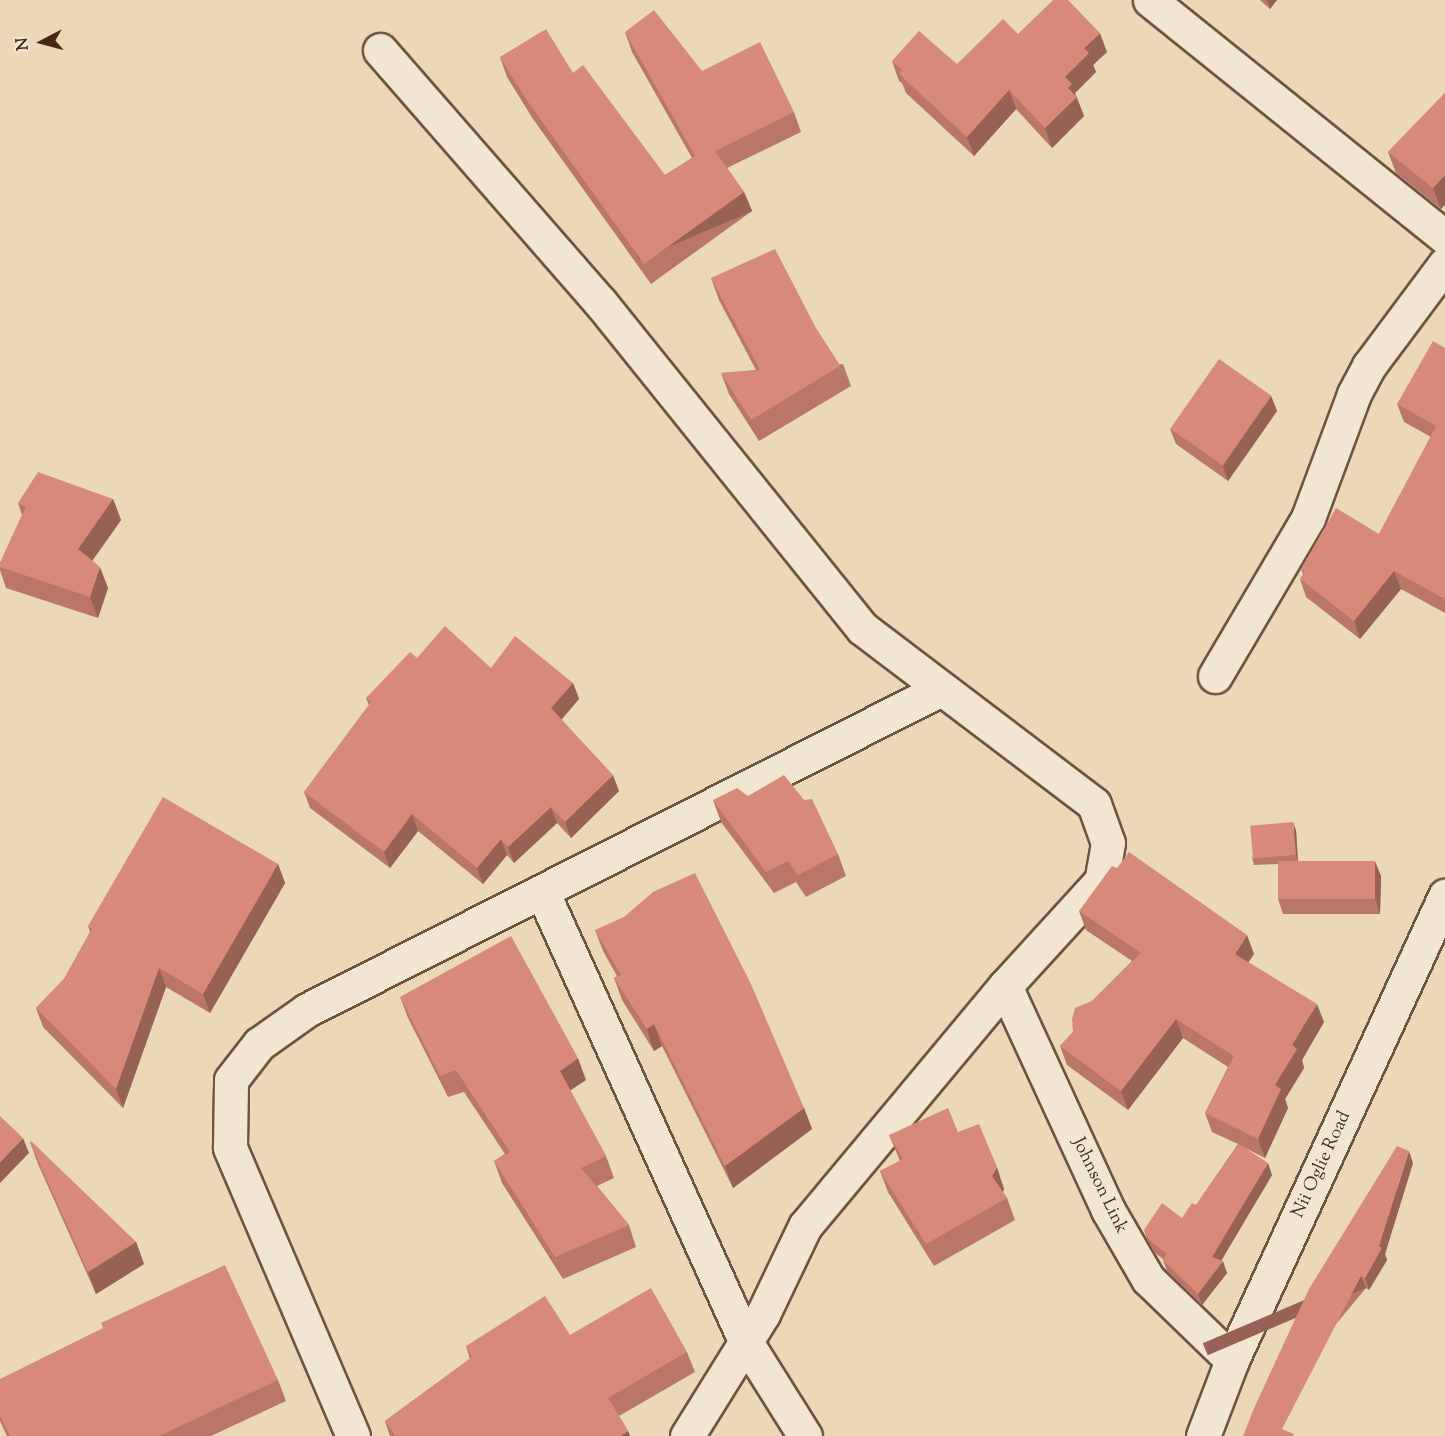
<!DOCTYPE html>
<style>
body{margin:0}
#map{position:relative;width:1445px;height:1436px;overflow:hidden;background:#ead8b9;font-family:"Sorts Mill Goudy",serif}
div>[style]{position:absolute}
.roads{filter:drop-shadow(2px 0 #705440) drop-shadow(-2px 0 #705440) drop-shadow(0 2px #705440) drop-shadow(0 -2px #705440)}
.street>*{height:33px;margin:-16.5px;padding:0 16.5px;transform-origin:16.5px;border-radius:16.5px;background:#f1e6d2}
.secondary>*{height:33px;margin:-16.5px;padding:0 16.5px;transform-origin:16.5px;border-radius:16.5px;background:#f1e6d2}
.wall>*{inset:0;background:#ba7769}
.shaded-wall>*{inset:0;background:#976155;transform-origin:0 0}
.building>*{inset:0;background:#d88a7a;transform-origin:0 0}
span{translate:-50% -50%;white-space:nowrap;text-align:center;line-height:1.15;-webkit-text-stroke:5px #f1e6d2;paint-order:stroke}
.street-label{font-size:18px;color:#472817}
.north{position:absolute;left:12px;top:12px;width:60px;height:60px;-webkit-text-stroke:4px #f1e6d2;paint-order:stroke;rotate:264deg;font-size:16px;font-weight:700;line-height:24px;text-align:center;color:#472817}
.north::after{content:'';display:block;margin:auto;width:21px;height:27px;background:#472817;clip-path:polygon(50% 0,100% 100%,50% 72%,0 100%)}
</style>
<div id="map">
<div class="roads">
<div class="street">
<div style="left:1150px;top:0;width:378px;rotate:38.8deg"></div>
<div style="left:380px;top:50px;width:335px;rotate:48.9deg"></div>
<div style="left:600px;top:302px;width:418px;rotate:51.2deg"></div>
<div style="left:862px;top:628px;width:291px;rotate:37.2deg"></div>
<div style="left:1094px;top:804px;width:41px;rotate:70.3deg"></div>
<div style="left:1108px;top:843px;width:39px;rotate:100deg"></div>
<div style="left:1101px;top:881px;width:142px;rotate:132.4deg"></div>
<div style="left:1005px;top:986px;width:312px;rotate:129.8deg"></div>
<div style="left:805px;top:1226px;width:98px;rotate:115.5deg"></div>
<div style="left:763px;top:1314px;width:144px;rotate:121.9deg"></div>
<div style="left:1215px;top:676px;width:183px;rotate:-59.5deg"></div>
<div style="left:1308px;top:518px;width:132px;rotate:-69.6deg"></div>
<div style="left:1354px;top:394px;width:32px;rotate:-62deg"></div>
<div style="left:1369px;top:366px;width:127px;rotate:-53.3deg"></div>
<div style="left:542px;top:891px;width:495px;rotate:65.7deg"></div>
<div style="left:746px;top:1342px;width:111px;rotate:57.9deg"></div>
<div style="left:1005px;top:986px;width:247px;rotate:65.3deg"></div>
<div style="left:1108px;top:1210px;width:80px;rotate:59.9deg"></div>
<div style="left:1148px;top:1279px;width:117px;rotate:44deg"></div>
<div style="left:353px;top:1436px;width:314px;rotate:-113.1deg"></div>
<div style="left:230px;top:1147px;width:67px;rotate:-89.1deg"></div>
<div style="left:231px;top:1080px;width:46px;rotate:-52.1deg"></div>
<div style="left:259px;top:1044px;width:59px;rotate:-35.3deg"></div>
<div style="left:307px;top:1010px;width:711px;rotate:-26.85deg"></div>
</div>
<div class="secondary">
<div style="left:1203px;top:1436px;width:81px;rotate:-69.1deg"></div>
<div style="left:1232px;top:1360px;width:511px;rotate:-65.34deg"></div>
</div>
</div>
<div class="wall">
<div style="clip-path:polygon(1260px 0,1277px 0,1270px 9px)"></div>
<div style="clip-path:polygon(625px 32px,702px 71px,794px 112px,801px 132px,727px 168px,744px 192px,752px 211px,651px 284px,533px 119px,507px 77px,500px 57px,573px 73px,665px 175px,692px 158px,632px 52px)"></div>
<div style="clip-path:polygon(1018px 34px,1107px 52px,1093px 65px,1096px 72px,1075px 93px,1084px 116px,1052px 148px,1016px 109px,974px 156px,906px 93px,902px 83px,899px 81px,892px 61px,957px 64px)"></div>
<div style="clip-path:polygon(1445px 93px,1441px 209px,1396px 173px,1388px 152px)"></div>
<div style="clip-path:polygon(711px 278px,817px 330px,839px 364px,843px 364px,851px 386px,759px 441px,729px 394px,721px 373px,756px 370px,719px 300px)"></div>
<div style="clip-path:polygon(1445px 348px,1445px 613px,1401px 589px,1360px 639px,1306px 597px,1300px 579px,1303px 574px,1301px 569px,1379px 534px,1431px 437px,1404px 422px,1397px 404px)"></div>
<div style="clip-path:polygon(1271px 396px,1277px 411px,1228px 481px,1176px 444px,1170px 429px)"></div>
<div style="clip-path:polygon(113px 499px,121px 520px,92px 561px,108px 588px,98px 618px,6px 588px,0 570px,0 563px,22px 515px,18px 503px)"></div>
<div style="clip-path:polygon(417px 658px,491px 668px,573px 683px,579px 699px,561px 719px,619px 791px,571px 838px,557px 823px,514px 863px,507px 855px,483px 884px,418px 831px,390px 868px,310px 808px,304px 792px,369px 705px,366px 698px)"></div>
<div style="clip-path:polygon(748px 796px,838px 854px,846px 876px,806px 897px,796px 882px,774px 893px,721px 822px,713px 800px)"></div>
<div style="clip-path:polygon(1296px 830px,1298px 862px,1381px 876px,1380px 914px,1283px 914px,1278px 899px,1278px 864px,1254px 865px,1252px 857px)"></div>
<div style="clip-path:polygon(278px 864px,285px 883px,210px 1013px,166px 987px,123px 1108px,43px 1027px,36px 1008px,64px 979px,90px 932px,88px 926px)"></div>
<div style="clip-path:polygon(1079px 911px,1254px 954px,1248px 962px,1324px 1022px,1302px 1060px,1304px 1068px,1285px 1099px,1288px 1108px,1265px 1158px,1241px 1146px,1272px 1175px,1221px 1260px,1227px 1273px,1202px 1305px,1167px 1271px,1163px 1260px,1163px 1259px,1154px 1252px,1148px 1241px,1144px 1230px,1182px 1218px,1196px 1205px,1238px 1144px,1212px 1132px,1205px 1113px,1228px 1067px,1183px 1038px,1128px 1110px,1067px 1065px,1060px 1046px,1073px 1032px,1092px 1001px,1132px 961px,1086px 930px)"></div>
<div style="clip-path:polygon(595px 930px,804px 1108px,812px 1129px,733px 1188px,662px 1046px,654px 1051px,622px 1000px,614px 978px,617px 976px,603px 951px)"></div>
<div style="clip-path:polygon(400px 997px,586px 1080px,570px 1090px,606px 1156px,614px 1178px,597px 1186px,629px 1225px,636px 1247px,563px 1279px,502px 1183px,494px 1161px,505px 1154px,464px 1092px,448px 1097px,408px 1018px)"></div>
<div style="clip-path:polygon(958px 1132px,1004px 1189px,1003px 1192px,1007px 1198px,1015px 1220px,934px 1266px,888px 1192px,880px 1171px,900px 1161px,889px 1135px)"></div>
<div style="clip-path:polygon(30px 1142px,136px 1242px,144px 1264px,96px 1294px,38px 1164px)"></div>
<div style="clip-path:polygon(1413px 1163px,1385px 1254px,1387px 1260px,1369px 1290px,1366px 1288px,1243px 1436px)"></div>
<div style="clip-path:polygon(570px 1335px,687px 1352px,695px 1372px,619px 1416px,628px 1431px,630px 1436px,390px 1436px,385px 1421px,470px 1359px,466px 1346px)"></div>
<div style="clip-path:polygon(0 1379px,278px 1380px,286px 1401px,211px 1436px,7px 1436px,0 1421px)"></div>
</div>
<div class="shaded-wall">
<div style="clip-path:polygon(1267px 0,1277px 0,1270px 9px)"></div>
<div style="clip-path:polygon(1100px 33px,1107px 52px,1093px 65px,1096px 72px,1075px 93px,1084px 116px,1052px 148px,1045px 128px,1068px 88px,1065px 77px,1084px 48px)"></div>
<div style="clip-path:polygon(1009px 90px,1016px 109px,974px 156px,967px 137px)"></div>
<div style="clip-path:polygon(1445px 175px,1445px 205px,1441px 209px,1433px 188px)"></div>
<div style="left:744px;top:192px;width:21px;height:123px;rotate:67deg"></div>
<div style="clip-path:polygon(1271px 396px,1277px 411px,1228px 481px,1223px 466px)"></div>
<div style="clip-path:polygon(113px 499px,121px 520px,85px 571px,78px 549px)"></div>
<div style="clip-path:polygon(100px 567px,108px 588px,98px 618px,90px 597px)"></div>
<div style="clip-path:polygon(1394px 571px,1401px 589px,1360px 639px,1354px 621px)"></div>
<div style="clip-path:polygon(573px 683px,579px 699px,557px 725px,551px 708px)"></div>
<div style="clip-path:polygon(613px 775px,619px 791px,571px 838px,565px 822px)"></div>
<div style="clip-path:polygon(551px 807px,557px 823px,514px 863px,508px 847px)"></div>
<div style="clip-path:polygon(412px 814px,418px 831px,390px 868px,384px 852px)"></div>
<div style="clip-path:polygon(1293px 822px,1296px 830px,1298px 862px,1296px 855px)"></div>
<div style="clip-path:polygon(501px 839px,507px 855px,483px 884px,477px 868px)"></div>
<div style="clip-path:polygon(1375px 861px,1381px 876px,1380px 914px,1375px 899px)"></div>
<div style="clip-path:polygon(278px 864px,285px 883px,210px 1013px,203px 994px)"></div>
<div style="clip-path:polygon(1247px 935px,1254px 954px,1242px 972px,1235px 954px)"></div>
<div style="clip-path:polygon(159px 968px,166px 987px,123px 1108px,116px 1089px)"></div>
<div style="clip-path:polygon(1317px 1004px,1324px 1022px,1302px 1060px,1304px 1068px,1285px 1099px,1288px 1108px,1265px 1158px,1258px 1139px,1275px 1085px,1292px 1045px)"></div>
<div style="clip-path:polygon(1176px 1019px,1183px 1038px,1128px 1110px,1121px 1091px)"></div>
<div style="clip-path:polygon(654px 1024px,662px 1046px,654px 1051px,647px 1029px)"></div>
<div style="clip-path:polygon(578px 1058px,586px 1080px,568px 1092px,560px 1071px)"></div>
<div style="clip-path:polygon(804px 1108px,812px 1129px,733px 1188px,725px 1166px)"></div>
<div style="clip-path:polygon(23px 1138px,29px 1153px,0 1183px,0 1162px)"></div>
<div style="clip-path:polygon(1409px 1151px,1413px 1163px,1385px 1254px,1387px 1260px,1369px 1290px,1365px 1278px,1379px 1246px)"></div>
<div style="clip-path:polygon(1268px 1163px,1272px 1175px,1217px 1268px,1212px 1257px)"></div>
<div style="clip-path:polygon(997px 1167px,1004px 1189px,1000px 1198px,992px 1176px)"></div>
<div style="clip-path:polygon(136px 1242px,144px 1264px,96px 1294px,88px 1272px)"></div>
<div style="clip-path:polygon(1223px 1261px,1227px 1273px,1202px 1305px,1198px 1294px)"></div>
<div style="left:1361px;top:1276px;width:13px;height:172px;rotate:67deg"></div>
<div style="clip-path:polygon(628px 1431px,630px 1436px,621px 1436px)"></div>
</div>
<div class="building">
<div style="clip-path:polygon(1053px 0,1068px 0,1100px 33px,1084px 48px,1089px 53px,1065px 77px,1072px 84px,1068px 88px,1077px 97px,1045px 128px,1009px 90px,967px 137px,899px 74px,902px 70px,892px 61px,919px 31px,957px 64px,1003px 19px,1018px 34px)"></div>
<div style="clip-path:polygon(654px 10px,702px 71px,760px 42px,794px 112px,715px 151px,744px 192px,644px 264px,526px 99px,500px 57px,546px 29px,573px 73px,583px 65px,665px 175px,695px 156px,625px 32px)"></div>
<div style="clip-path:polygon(1445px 93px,1445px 175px,1433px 188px,1388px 152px)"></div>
<div style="clip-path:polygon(775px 249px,817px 330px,839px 364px,843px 364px,751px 420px,721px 373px,760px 370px,711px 278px)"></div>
<div style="clip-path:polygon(1433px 341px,1445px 348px,1445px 599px,1394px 571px,1354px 621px,1300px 579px,1305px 571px,1301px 569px,1336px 508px,1379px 534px,1436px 426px,1397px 404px)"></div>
<div style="left:1219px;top:359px;width:64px;height:85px;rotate:35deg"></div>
<div style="clip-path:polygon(38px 472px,113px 499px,78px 549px,100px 567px,90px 597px,0 567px,0 563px,26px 507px,18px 503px)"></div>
<div style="clip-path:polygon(445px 626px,491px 668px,515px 636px,573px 683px,551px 708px,613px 775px,565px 822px,551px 807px,508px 847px,501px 839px,477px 868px,412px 814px,384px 852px,304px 792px,371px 702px,366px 698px,410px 652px,417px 658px)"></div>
<div style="clip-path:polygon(784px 775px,804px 800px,812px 799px,838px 854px,798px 875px,788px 861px,766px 872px,713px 800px,737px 788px,748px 796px)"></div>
<div style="clip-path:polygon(163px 797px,278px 864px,203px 994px,159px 968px,116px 1089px,36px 1008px,64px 979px,92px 929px,88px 926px)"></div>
<div style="left:1293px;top:822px;width:33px;height:43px;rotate:85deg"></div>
<div style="clip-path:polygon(1129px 852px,1247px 935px,1235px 954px,1317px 1004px,1292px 1045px,1297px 1049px,1275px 1085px,1281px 1089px,1258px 1139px,1205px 1113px,1234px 1056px,1176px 1019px,1121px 1091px,1060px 1046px,1073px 1032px,1072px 1019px,1075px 1008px,1092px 1001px,1141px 953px,1079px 911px,1112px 866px,1117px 868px)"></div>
<div style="left:1375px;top:861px;width:38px;height:97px;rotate:90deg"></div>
<div style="clip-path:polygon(695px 873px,751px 984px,804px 1108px,725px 1166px,654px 1024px,647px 1029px,614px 978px,621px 975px,595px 930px,624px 917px,653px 892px)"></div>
<div style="clip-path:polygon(511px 936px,578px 1058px,560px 1071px,606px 1156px,581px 1168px,629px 1225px,555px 1257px,494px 1161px,510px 1152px,456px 1070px,440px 1076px,400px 997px)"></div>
<div style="clip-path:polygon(948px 1108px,958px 1132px,979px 1124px,997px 1167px,992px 1176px,1007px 1198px,926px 1244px,880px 1171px,903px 1159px,889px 1135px)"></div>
<div style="clip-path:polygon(0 1116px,23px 1138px,0 1162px)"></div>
<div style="clip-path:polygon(31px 1141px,136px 1242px,88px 1272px,30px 1142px)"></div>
<div style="clip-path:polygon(1239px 1144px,1268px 1163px,1212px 1257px,1223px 1261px,1198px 1294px,1163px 1260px,1167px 1254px,1150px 1241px,1144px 1230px,1162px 1203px,1182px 1218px,1192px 1203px,1196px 1205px)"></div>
<div style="clip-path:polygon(1397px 1146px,1409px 1151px,1379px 1246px,1382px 1248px,1365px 1278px,1361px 1276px,1282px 1429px,1294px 1434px,1293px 1436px,1243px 1436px,1255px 1406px,1309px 1289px)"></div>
<div style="clip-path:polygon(225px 1265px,278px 1380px,159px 1436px,10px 1436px,0 1416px,0 1379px,103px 1328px,101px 1323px)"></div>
<div style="clip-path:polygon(651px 1288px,687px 1352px,608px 1398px,628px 1431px,621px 1436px,396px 1436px,385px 1421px,472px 1357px,466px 1346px,545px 1296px,570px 1335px)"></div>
</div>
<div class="street-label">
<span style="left:1322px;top:1165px;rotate:-65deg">Nii Oglie Road</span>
<span style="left:1099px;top:1186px;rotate:64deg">Johnson Link</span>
</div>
<div class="north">N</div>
</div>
